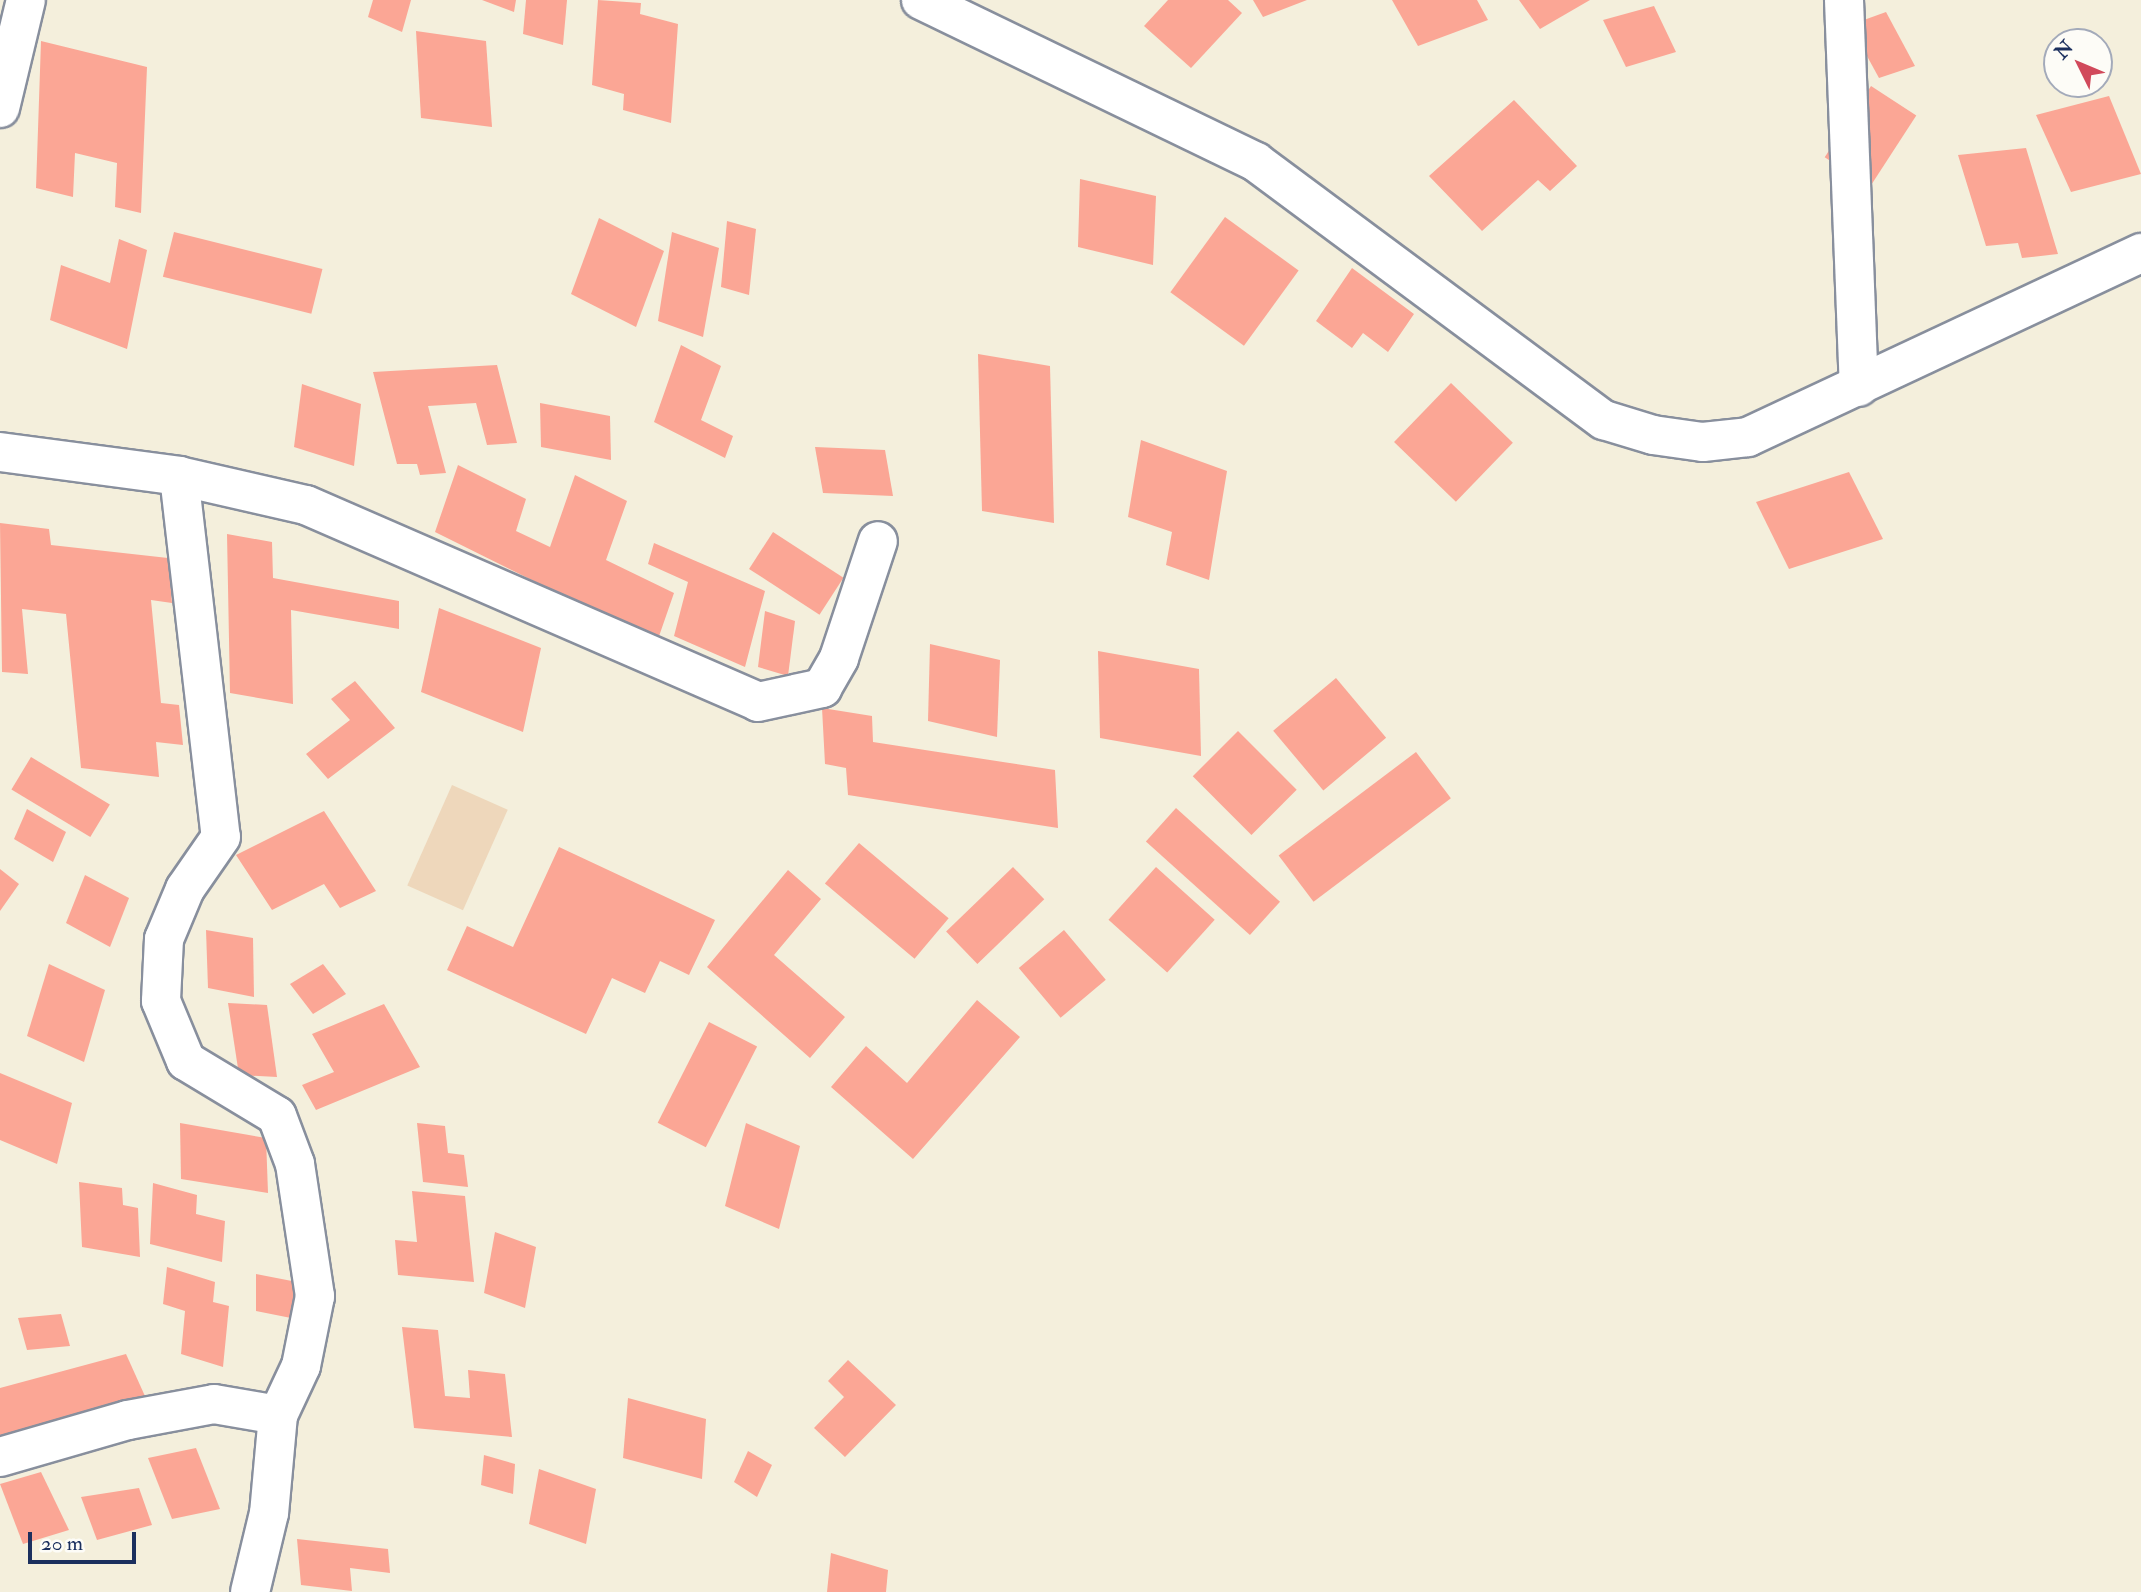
<!DOCTYPE html>
<style>
body{margin:0}
#map{position:relative;width:2141px;height:1592px;overflow:hidden;background:#f4efdc;font-family:"IM FELL Double Pica",serif}
div>[style]{position:absolute}
.built>*{inset:0;background:#eed7bb;transform-origin:0 0}
.building>*{inset:0;background:#fba695;transform-origin:0 0}
.roads{filter:drop-shadow(2px 0 #888f9d) drop-shadow(-2px 0 #888f9d) drop-shadow(0 2px #888f9d) drop-shadow(0 -2px #888f9d)}
.minor>*{height:38px;margin:-19px;padding:0 19px;transform-origin:19px;border-radius:19px;background:#fff}
.tertiary>*{height:38px;margin:-19px;padding:0 19px;transform-origin:19px;border-radius:19px;background:#fff}
span{translate:-50% -50%;white-space:nowrap;text-align:center;line-height:1.15;-webkit-text-stroke:5px #fdfcf7;paint-order:stroke}
.north{position:absolute;left:2043px;top:28px;width:70px;height:70px;box-sizing:border-box;background:#fdfcf7;border:2px solid #a3aaba;border-radius:50%;rotate:313deg;font-size:19px;font-weight:700;line-height:28px;text-align:center;color:#1b2f5e}
.north::after{content:'';display:block;margin:auto;width:24px;height:32px;background:#d1495b;clip-path:polygon(50% 0,100% 100%,50% 72%,0 100%)}
.scale{position:absolute;left:28px;top:1532px;width:108px;height:32px;box-sizing:border-box;border:4px solid #1b2f5e;border-top:0;padding-left:9px;font-size:21px;line-height:24px;white-space:nowrap;color:#1b2f5e;-webkit-text-stroke:5px #fdfcf7;paint-order:stroke}
</style>
<div id="map">
<div class="built">
<div style="left:452px;top:785px;width:61px;height:110px;rotate:24deg"></div>
</div>
<div class="building">
<div style="clip-path:polygon(373px 0,411px 0,402px 32px,368px 17px)"></div>
<div style="clip-path:polygon(482px 0,516px 0,514px 12px)"></div>
<div style="clip-path:polygon(526px 0,567px 0,563px 45px,523px 34px)"></div>
<div style="clip-path:polygon(598px 0,641px 3px,640px 14px,678px 24px,671px 123px,623px 110px,624px 94px,592px 85px)"></div>
<div style="clip-path:polygon(1168px 0,1228px 0,1242px 13px,1191px 68px,1144px 26px)"></div>
<div style="clip-path:polygon(1253px 0,1307px 0,1263px 17px)"></div>
<div style="clip-path:polygon(1392px 0,1477px 0,1488px 20px,1418px 46px)"></div>
<div style="clip-path:polygon(1519px 0,1590px 0,1540px 29px)"></div>
<div style="clip-path:polygon(1654px 6px,1676px 52px,1626px 67px,1603px 20px)"></div>
<div style="clip-path:polygon(1886px 12px,1915px 66px,1879px 78px,1850px 25px)"></div>
<div style="clip-path:polygon(416px 31px,486px 41px,492px 127px,421px 118px)"></div>
<div style="clip-path:polygon(41px 41px,147px 67px,141px 213px,115px 207px,117px 163px,75px 153px,73px 197px,36px 188px)"></div>
<div style="left:1871px;top:86px;width:54px;height:85px;rotate:33deg"></div>
<div style="clip-path:polygon(2109px 96px,2141px 174px,2071px 192px,2036px 115px)"></div>
<div style="clip-path:polygon(1514px 100px,1577px 166px,1550px 191px,1538px 180px,1482px 231px,1429px 176px)"></div>
<div style="clip-path:polygon(2026px 148px,2058px 254px,2022px 258px,2018px 243px,1986px 246px,1958px 155px)"></div>
<div style="clip-path:polygon(1080px 179px,1156px 196px,1153px 265px,1078px 247px)"></div>
<div style="left:1225px;top:217px;width:91px;height:93px;rotate:36deg"></div>
<div style="clip-path:polygon(599px 218px,664px 251px,636px 327px,571px 294px)"></div>
<div style="clip-path:polygon(727px 221px,756px 229px,749px 295px,721px 287px)"></div>
<div style="left:174px;top:232px;width:153px;height:46px;rotate:14deg"></div>
<div style="clip-path:polygon(672px 232px,719px 248px,703px 337px,658px 321px)"></div>
<div style="clip-path:polygon(119px 239px,147px 250px,127px 349px,50px 320px,61px 265px,110px 283px)"></div>
<div style="clip-path:polygon(1352px 268px,1414px 314px,1388px 352px,1363px 333px,1352px 348px,1316px 321px)"></div>
<div style="clip-path:polygon(681px 345px,721px 366px,701px 420px,733px 436px,725px 458px,654px 422px)"></div>
<div style="clip-path:polygon(978px 354px,1050px 366px,1054px 523px,982px 511px)"></div>
<div style="clip-path:polygon(497px 365px,517px 443px,487px 445px,476px 403px,428px 406px,446px 473px,420px 475px,417px 464px,397px 464px,373px 372px)"></div>
<div style="left:1451px;top:383px;width:86px;height:82px;rotate:44deg"></div>
<div style="clip-path:polygon(302px 384px,361px 404px,354px 466px,294px 447px)"></div>
<div style="clip-path:polygon(540px 403px,610px 416px,611px 460px,541px 447px)"></div>
<div style="clip-path:polygon(1141px 440px,1227px 471px,1209px 580px,1166px 565px,1172px 532px,1128px 517px)"></div>
<div style="clip-path:polygon(815px 447px,885px 450px,893px 496px,823px 493px)"></div>
<div style="clip-path:polygon(458px 465px,526px 499px,516px 531px,550px 547px,575px 475px,627px 501px,606px 560px,674px 593px,657px 642px,435px 532px)"></div>
<div style="clip-path:polygon(1849px 472px,1883px 539px,1789px 569px,1756px 502px)"></div>
<div style="clip-path:polygon(0 523px,49px 529px,51px 545px,168px 558px,172px 603px,151px 600px,161px 703px,179px 705px,183px 745px,156px 742px,159px 777px,81px 768px,66px 614px,22px 609px,28px 674px,2px 672px)"></div>
<div style="left:773px;top:532px;width:84px;height:44px;rotate:33deg"></div>
<div style="clip-path:polygon(227px 534px,272px 542px,273px 578px,399px 601px,399px 629px,291px 610px,293px 704px,230px 693px)"></div>
<div style="clip-path:polygon(654px 543px,765px 591px,745px 667px,674px 636px,688px 582px,648px 564px)"></div>
<div style="clip-path:polygon(439px 608px,541px 648px,523px 732px,421px 692px)"></div>
<div style="clip-path:polygon(765px 611px,795px 621px,788px 676px,758px 667px)"></div>
<div style="clip-path:polygon(930px 644px,1000px 660px,997px 737px,928px 721px)"></div>
<div style="clip-path:polygon(1098px 651px,1199px 669px,1201px 756px,1100px 738px)"></div>
<div style="left:1336px;top:678px;width:78px;height:82px;rotate:50deg"></div>
<div style="clip-path:polygon(355px 681px,395px 728px,328px 779px,306px 754px,350px 720px,331px 699px)"></div>
<div style="clip-path:polygon(822px 708px,872px 716px,873px 742px,1055px 770px,1058px 828px,848px 795px,846px 768px,825px 764px)"></div>
<div style="left:1238px;top:731px;width:83px;height:64px;rotate:45deg"></div>
<div style="left:1416px;top:752px;width:58px;height:172px;rotate:53deg"></div>
<div style="left:31px;top:757px;width:92px;height:38px;rotate:31deg"></div>
<div style="left:1176px;top:808px;width:140px;height:45px;rotate:42deg"></div>
<div style="clip-path:polygon(27px 809px,66px 832px,53px 862px,14px 839px)"></div>
<div style="clip-path:polygon(324px 811px,376px 891px,340px 908px,324px 884px,272px 910px,236px 855px)"></div>
<div style="left:859px;top:843px;width:117px;height:53px;rotate:40deg"></div>
<div style="clip-path:polygon(559px 847px,715px 920px,689px 975px,660px 961px,645px 993px,612px 978px,586px 1034px,447px 970px,467px 926px,513px 947px)"></div>
<div style="left:1013px;top:867px;width:45px;height:93px;rotate:46deg"></div>
<div style="left:1156px;top:867px;width:79px;height:71px;rotate:42deg"></div>
<div style="clip-path:polygon(0 869px,19px 884px,0 911px)"></div>
<div style="clip-path:polygon(788px 870px,821px 899px,774px 955px,845px 1017px,810px 1058px,707px 967px)"></div>
<div style="clip-path:polygon(85px 875px,129px 898px,110px 947px,66px 923px)"></div>
<div style="clip-path:polygon(206px 930px,253px 938px,254px 997px,208px 988px)"></div>
<div style="left:1064px;top:930px;width:65px;height:59px;rotate:50deg"></div>
<div style="clip-path:polygon(49px 964px,105px 990px,84px 1062px,27px 1036px)"></div>
<div style="clip-path:polygon(323px 964px,346px 994px,313px 1014px,290px 984px)"></div>
<div style="clip-path:polygon(977px 1000px,1020px 1037px,913px 1159px,831px 1087px,866px 1046px,907px 1083px)"></div>
<div style="clip-path:polygon(228px 1003px,267px 1005px,277px 1077px,239px 1075px)"></div>
<div style="clip-path:polygon(384px 1004px,420px 1067px,316px 1110px,302px 1085px,334px 1072px,312px 1034px)"></div>
<div style="left:709px;top:1022px;width:54px;height:113px;rotate:27deg"></div>
<div style="clip-path:polygon(0 1073px,72px 1103px,57px 1164px,0 1140px)"></div>
<div style="clip-path:polygon(180px 1123px,266px 1138px,268px 1193px,181px 1179px)"></div>
<div style="clip-path:polygon(417px 1123px,445px 1126px,448px 1153px,464px 1155px,468px 1187px,423px 1182px)"></div>
<div style="clip-path:polygon(746px 1123px,800px 1146px,779px 1229px,725px 1206px)"></div>
<div style="clip-path:polygon(79px 1182px,122px 1188px,123px 1205px,138px 1208px,140px 1257px,82px 1247px)"></div>
<div style="clip-path:polygon(153px 1183px,197px 1195px,196px 1214px,225px 1221px,222px 1262px,150px 1244px)"></div>
<div style="clip-path:polygon(412px 1191px,465px 1196px,474px 1282px,398px 1275px,395px 1240px,417px 1242px)"></div>
<div style="clip-path:polygon(495px 1232px,536px 1247px,525px 1308px,484px 1293px)"></div>
<div style="clip-path:polygon(167px 1267px,215px 1282px,213px 1302px,229px 1306px,223px 1367px,181px 1354px,185px 1311px,163px 1304px)"></div>
<div style="clip-path:polygon(256px 1274px,297px 1282px,296px 1319px,256px 1311px)"></div>
<div style="clip-path:polygon(61px 1314px,70px 1346px,27px 1350px,18px 1318px)"></div>
<div style="clip-path:polygon(402px 1327px,438px 1330px,445px 1396px,470px 1398px,468px 1370px,505px 1374px,512px 1437px,414px 1428px)"></div>
<div style="clip-path:polygon(126px 1354px,149px 1405px,0 1445px,0 1388px)"></div>
<div style="clip-path:polygon(848px 1360px,896px 1405px,845px 1457px,814px 1428px,844px 1397px,828px 1381px)"></div>
<div style="clip-path:polygon(628px 1398px,706px 1419px,702px 1479px,623px 1458px)"></div>
<div style="clip-path:polygon(196px 1448px,220px 1509px,172px 1519px,148px 1458px)"></div>
<div style="clip-path:polygon(748px 1451px,772px 1465px,757px 1497px,734px 1482px)"></div>
<div style="clip-path:polygon(484px 1455px,515px 1464px,513px 1494px,481px 1485px)"></div>
<div style="clip-path:polygon(539px 1469px,596px 1489px,586px 1544px,529px 1524px)"></div>
<div style="clip-path:polygon(41px 1472px,69px 1530px,23px 1544px,0 1484px)"></div>
<div style="clip-path:polygon(139px 1488px,152px 1525px,97px 1540px,81px 1497px)"></div>
<div style="clip-path:polygon(297px 1539px,388px 1549px,390px 1573px,350px 1568px,352px 1591px,301px 1585px)"></div>
<div style="clip-path:polygon(831px 1553px,888px 1570px,886px 1592px,827px 1592px)"></div>
</div>
<div class="roads">
<div class="minor">
<div style="left:921px;top:0;width:372px;rotate:25.8deg"></div>
<div style="left:1256px;top:162px;width:433px;rotate:36.6deg"></div>
<div style="left:1604px;top:420px;width:51px;rotate:17deg"></div>
<div style="left:1653px;top:435px;width:50px;rotate:8deg"></div>
<div style="left:1703px;top:442px;width:45px;rotate:-6.3deg"></div>
<div style="left:1748px;top:437px;width:434px;rotate:-25.1deg"></div>
<div style="left:1844px;top:0;width:387px;rotate:87.8deg"></div>
<div style="left:0;top:452px;width:181px;rotate:7.6deg"></div>
<div style="left:179px;top:476px;width:130px;rotate:12.9deg"></div>
<div style="left:306px;top:505px;width:493px;rotate:23.5deg"></div>
<div style="left:758px;top:702px;width:66px;rotate:-12.3deg"></div>
<div style="left:822px;top:688px;width:34px;rotate:-60deg"></div>
<div style="left:839px;top:658px;width:123px;rotate:-71.6deg"></div>
<div style="left:179px;top:476px;width:363px;rotate:83.4deg"></div>
<div style="left:221px;top:837px;width:63px;rotate:124.7deg"></div>
<div style="left:185px;top:889px;width:54px;rotate:112.8deg"></div>
<div style="left:164px;top:939px;width:62px;rotate:92.8deg"></div>
<div style="left:161px;top:1001px;width:65px;rotate:67.4deg"></div>
<div style="left:186px;top:1061px;width:106px;rotate:31.1deg"></div>
<div style="left:277px;top:1116px;width:51px;rotate:69.4deg"></div>
<div style="left:295px;top:1164px;width:134px;rotate:81.4deg"></div>
<div style="left:315px;top:1296px;width:71px;rotate:101.3deg"></div>
<div style="left:301px;top:1366px;width:54px;rotate:115.1deg"></div>
<div style="left:278px;top:1415px;width:98px;rotate:95.2deg"></div>
<div style="left:269px;top:1513px;width:81px;rotate:103.5deg"></div>
<div style="left:0;top:1457px;width:133px;rotate:-16.1deg"></div>
<div style="left:128px;top:1420px;width:87px;rotate:-10.5deg"></div>
<div style="left:214px;top:1404px;width:65px;rotate:9.8deg"></div>
</div>
<div class="tertiary">
<div style="left:0;top:108px;width:111px;rotate:-76.5deg"></div>
</div>
</div>
<div class="north">N</div>
<div class="scale">20 m</div>
</div>
